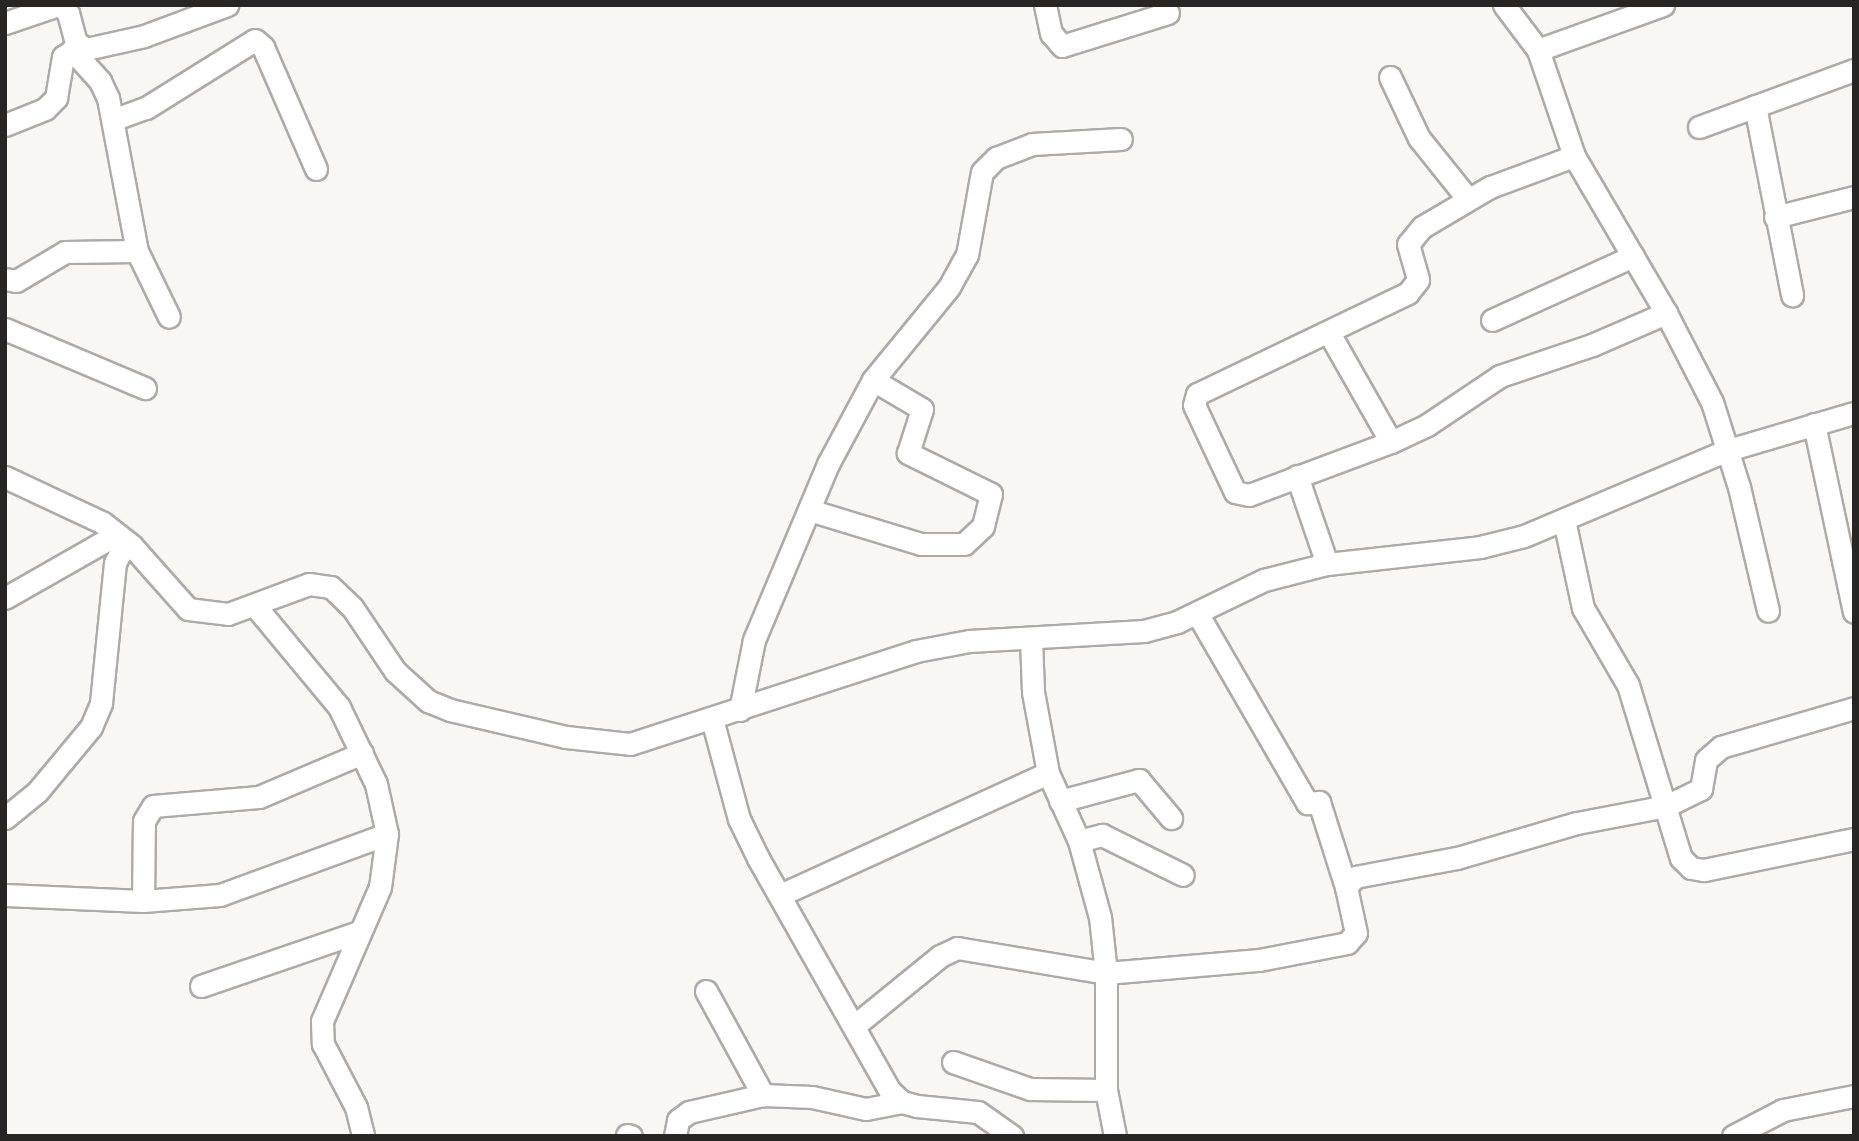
<!DOCTYPE html>
<style>
body{margin:0}
#map{position:relative;width:1859px;height:1141px;overflow:hidden;background:#f9f7f4;font-family:Overpass,sans-serif}
div>[style]{position:absolute}
.roads{filter:drop-shadow(2px 0 #adaba8) drop-shadow(-2px 0 #adaba8) drop-shadow(0 2px #adaba8) drop-shadow(0 -2px #adaba8)}
.minor>*{height:21px;margin:-10.5px;padding:0 10.5px;transform-origin:10.5px;border-radius:10.5px;background:#fff}
span{translate:-50% -50%;white-space:nowrap;text-align:center;line-height:1.15;-webkit-text-stroke:7px #fff;paint-order:stroke}
.frame{position:absolute;inset:0;border:7px solid #272625;pointer-events:none}
</style>
<div id="map">
<div class="roads">
<div class="minor">
<div style="left:61px;top:5px;width:11px;rotate:49deg"></div>
<div style="left:68px;top:13px;width:30px;rotate:75deg"></div>
<div style="left:76px;top:42px;width:12px;rotate:35deg"></div>
<div style="left:86px;top:49px;width:59px;rotate:-12.6deg"></div>
<div style="left:144px;top:36px;width:89px;rotate:-20.5deg"></div>
<div style="left:1045px;top:5px;width:29px;rotate:78deg"></div>
<div style="left:1051px;top:33px;width:17px;rotate:50deg"></div>
<div style="left:1062px;top:46px;width:111px;rotate:-17.3deg"></div>
<div style="left:1504px;top:5px;width:56px;rotate:52.9deg"></div>
<div style="left:1538px;top:50px;width:112px;rotate:71.2deg"></div>
<div style="left:1574px;top:156px;width:182px;rotate:59.6deg"></div>
<div style="left:1666px;top:313px;width:100px;rotate:62.7deg"></div>
<div style="left:1712px;top:402px;width:89px;rotate:72.4deg"></div>
<div style="left:1739px;top:487px;width:127px;rotate:76.8deg"></div>
<div style="left:5px;top:23px;width:56px;rotate:-18.8deg"></div>
<div style="left:72px;top:50px;width:42px;rotate:47.9deg"></div>
<div style="left:100px;top:81px;width:19px;rotate:65deg"></div>
<div style="left:108px;top:98px;width:156px;rotate:79.3deg"></div>
<div style="left:137px;top:251px;width:73px;rotate:64.1deg"></div>
<div style="left:1538px;top:50px;width:133px;rotate:-19.8deg"></div>
<div style="left:1390px;top:77px;width:68px;rotate:64.6deg"></div>
<div style="left:1419px;top:138px;width:77px;rotate:51.3deg"></div>
<div style="left:1755px;top:106px;width:193px;rotate:78.9deg"></div>
<div style="left:115px;top:119px;width:33px;rotate:-20deg"></div>
<div style="left:146px;top:108px;width:128px;rotate:-32deg"></div>
<div style="left:255px;top:40px;width:11px;rotate:41deg"></div>
<div style="left:263px;top:47px;width:133px;rotate:66.5deg"></div>
<div style="left:5px;top:125px;width:43px;rotate:-21.8deg"></div>
<div style="left:45px;top:109px;width:16px;rotate:-45deg"></div>
<div style="left:56px;top:98px;width:42px;rotate:-80.3deg"></div>
<div style="left:63px;top:57px;width:19px;rotate:-35deg"></div>
<div style="left:1699px;top:127px;width:165px;rotate:-20.2deg"></div>
<div style="left:1574px;top:156px;width:90px;rotate:159.7deg"></div>
<div style="left:1490px;top:187px;width:79px;rotate:149.5deg"></div>
<div style="left:1422px;top:227px;width:22px;rotate:129deg"></div>
<div style="left:1408px;top:244px;width:37px;rotate:74deg"></div>
<div style="left:1418px;top:280px;width:16px;rotate:128deg"></div>
<div style="left:1408px;top:293px;width:234px;rotate:154.4deg"></div>
<div style="left:1197px;top:394px;width:11px;rotate:105deg"></div>
<div style="left:1194px;top:405px;width:96px;rotate:64.8deg"></div>
<div style="left:1235px;top:492px;width:14px;rotate:12deg"></div>
<div style="left:1249px;top:495px;width:152px;rotate:-20.5deg"></div>
<div style="left:1391px;top:442px;width:40px;rotate:-25deg"></div>
<div style="left:1427px;top:425px;width:88px;rotate:-33.9deg"></div>
<div style="left:1500px;top:376px;width:97px;rotate:-18.6deg"></div>
<div style="left:1592px;top:345px;width:81px;rotate:-23.4deg"></div>
<div style="left:1775px;top:217px;width:81px;rotate:-14.2deg"></div>
<div style="left:5px;top:279px;width:11px;rotate:10deg"></div>
<div style="left:16px;top:281px;width:57px;rotate:-30.6deg"></div>
<div style="left:65px;top:252px;width:72px;rotate:-0.8deg"></div>
<div style="left:1492px;top:320px;width:155px;rotate:-24.4deg"></div>
<div style="left:5px;top:329px;width:152px;rotate:22.9deg"></div>
<div style="left:1329px;top:333px;width:125px;rotate:60.4deg"></div>
<div style="left:1814px;top:424px;width:192px;rotate:78deg"></div>
<div style="left:1297px;top:476px;width:93px;rotate:71.2deg"></div>
<div style="left:5px;top:477px;width:108px;rotate:25.1deg"></div>
<div style="left:103px;top:523px;width:37px;rotate:38deg"></div>
<div style="left:132px;top:546px;width:84px;rotate:48.4deg"></div>
<div style="left:188px;top:609px;width:40px;rotate:7.1deg"></div>
<div style="left:228px;top:614px;width:86px;rotate:-20.3deg"></div>
<div style="left:309px;top:584px;width:22px;rotate:8deg"></div>
<div style="left:331px;top:587px;width:29px;rotate:44deg"></div>
<div style="left:352px;top:607px;width:77px;rotate:56.1deg"></div>
<div style="left:395px;top:671px;width:45px;rotate:42.3deg"></div>
<div style="left:428px;top:701px;width:24px;rotate:22deg"></div>
<div style="left:450px;top:710px;width:119px;rotate:13.1deg"></div>
<div style="left:566px;top:737px;width:64px;rotate:6.2deg"></div>
<div style="left:630px;top:744px;width:301px;rotate:-18deg"></div>
<div style="left:916px;top:651px;width:54px;rotate:-10.7deg"></div>
<div style="left:969px;top:641px;width:175px;rotate:-3.3deg"></div>
<div style="left:1144px;top:631px;width:34px;rotate:-15deg"></div>
<div style="left:1177px;top:622px;width:97px;rotate:-25.8deg"></div>
<div style="left:1264px;top:580px;width:65px;rotate:-14.3deg"></div>
<div style="left:1327px;top:564px;width:154px;rotate:-6.3deg"></div>
<div style="left:1480px;top:547px;width:45px;rotate:-14deg"></div>
<div style="left:1524px;top:536px;width:221px;rotate:-22.9deg"></div>
<div style="left:1728px;top:450px;width:131px;rotate:-16.4deg"></div>
<div style="left:809px;top:510px;width:117px;rotate:16.9deg"></div>
<div style="left:921px;top:544px;width:43px"></div>
<div style="left:964px;top:544px;width:26px;rotate:-43deg"></div>
<div style="left:983px;top:526px;width:33px;rotate:-76deg"></div>
<div style="left:991px;top:494px;width:93px;rotate:-153.7deg"></div>
<div style="left:908px;top:453px;width:46px;rotate:-72.3deg"></div>
<div style="left:922px;top:409px;width:57px;rotate:-149.4deg"></div>
<div style="left:1564px;top:520px;width:90px;rotate:77.8deg"></div>
<div style="left:1583px;top:608px;width:89px;rotate:59.7deg"></div>
<div style="left:1628px;top:685px;width:181px;rotate:73deg"></div>
<div style="left:1681px;top:858px;width:14px;rotate:45deg"></div>
<div style="left:1691px;top:868px;width:13px;rotate:9deg"></div>
<div style="left:1704px;top:870px;width:153px;rotate:-11.7deg"></div>
<div style="left:5px;top:598px;width:129px;rotate:-29.7deg"></div>
<div style="left:256px;top:607px;width:130px;rotate:50.3deg"></div>
<div style="left:339px;top:707px;width:85px;rotate:64.3deg"></div>
<div style="left:376px;top:784px;width:51px;rotate:77.6deg"></div>
<div style="left:387px;top:834px;width:53px;rotate:97.5deg"></div>
<div style="left:380px;top:887px;width:146px;rotate:113.4deg"></div>
<div style="left:322px;top:1021px;width:23px;rotate:88deg"></div>
<div style="left:323px;top:1044px;width:71px;rotate:62.4deg"></div>
<div style="left:356px;top:1107px;width:30px;rotate:76deg"></div>
<div style="left:1197px;top:613px;width:220px;rotate:59.9deg"></div>
<div style="left:1307px;top:803px;width:12px;rotate:-5deg"></div>
<div style="left:1319px;top:802px;width:89px;rotate:72.4deg"></div>
<div style="left:1031px;top:639px;width:53px;rotate:87.8deg"></div>
<div style="left:1033px;top:692px;width:82px;rotate:79.5deg"></div>
<div style="left:1048px;top:773px;width:75px;rotate:65.5deg"></div>
<div style="left:1079px;top:841px;width:79px;rotate:74.6deg"></div>
<div style="left:1100px;top:917px;width:56px;rotate:83.9deg"></div>
<div style="left:1106px;top:973px;width:117px;rotate:90deg"></div>
<div style="left:1106px;top:1090px;width:47px;rotate:78.9deg"></div>
<div style="left:740px;top:710px;width:71px;rotate:-78.7deg"></div>
<div style="left:754px;top:640px;width:191px;rotate:-67.2deg"></div>
<div style="left:828px;top:464px;width:95px;rotate:-61.8deg"></div>
<div style="left:873px;top:380px;width:120px;rotate:-50.7deg"></div>
<div style="left:949px;top:287px;width:37px;rotate:-61deg"></div>
<div style="left:967px;top:255px;width:84px;rotate:-79.8deg"></div>
<div style="left:982px;top:172px;width:20px;rotate:-45deg"></div>
<div style="left:996px;top:158px;width:39px;rotate:-21deg"></div>
<div style="left:1032px;top:144px;width:89px;rotate:-3.2deg"></div>
<div style="left:712px;top:719px;width:104px;rotate:74.9deg"></div>
<div style="left:739px;top:819px;width:43px;rotate:64deg"></div>
<div style="left:758px;top:858px;width:268px;rotate:60.5deg"></div>
<div style="left:890px;top:1091px;width:16px;rotate:43deg"></div>
<div style="left:902px;top:1102px;width:16px;rotate:15deg"></div>
<div style="left:917px;top:1106px;width:61px;rotate:5.6deg"></div>
<div style="left:978px;top:1112px;width:42px;rotate:35.2deg"></div>
<div style="left:1060px;top:801px;width:82px;rotate:-14.9deg"></div>
<div style="left:1139px;top:780px;width:50px;rotate:49.9deg"></div>
<div style="left:5px;top:818px;width:41px;rotate:-39.1deg"></div>
<div style="left:37px;top:792px;width:85px;rotate:-50.3deg"></div>
<div style="left:91px;top:727px;width:26px;rotate:-67deg"></div>
<div style="left:101px;top:703px;width:141px;rotate:-84.3deg"></div>
<div style="left:115px;top:563px;width:13px;rotate:-63deg"></div>
<div style="left:121px;top:551px;width:12px;rotate:-24deg"></div>
<div style="left:1079px;top:841px;width:24px;rotate:-15deg"></div>
<div style="left:1102px;top:835px;width:90px;rotate:26.3deg"></div>
<div style="left:5px;top:895px;width:138px;rotate:2.5deg"></div>
<div style="left:143px;top:901px;width:77px;rotate:-4.5deg"></div>
<div style="left:220px;top:895px;width:178px;rotate:-20.1deg"></div>
<div style="left:780px;top:895px;width:294px;rotate:-24.5deg"></div>
<div style="left:143px;top:901px;width:80px;rotate:-89.3deg"></div>
<div style="left:144px;top:821px;width:17px;rotate:-59deg"></div>
<div style="left:153px;top:806px;width:106px;rotate:-4.9deg"></div>
<div style="left:259px;top:797px;width:112px;rotate:-23.1deg"></div>
<div style="left:201px;top:986px;width:167px;rotate:-18.9deg"></div>
<div style="left:706px;top:991px;width:119px;rotate:61.3deg"></div>
<div style="left:854px;top:1026px;width:111px;rotate:-39.1deg"></div>
<div style="left:940px;top:956px;width:19px;rotate:-25deg"></div>
<div style="left:957px;top:948px;width:151px;rotate:9.5deg"></div>
<div style="left:1106px;top:973px;width:154px;rotate:-4.9deg"></div>
<div style="left:1259px;top:960px;width:90px;rotate:-10.9deg"></div>
<div style="left:1347px;top:943px;width:13px;rotate:-48deg"></div>
<div style="left:1356px;top:933px;width:47px;rotate:-102.3deg"></div>
<div style="left:1346px;top:887px;width:13px;rotate:-48deg"></div>
<div style="left:1355px;top:877px;width:104px;rotate:-10.6deg"></div>
<div style="left:1457px;top:858px;width:125px;rotate:-16.3deg"></div>
<div style="left:1577px;top:823px;width:91px;rotate:-10.8deg"></div>
<div style="left:1666px;top:806px;width:39px;rotate:-26deg"></div>
<div style="left:1701px;top:789px;width:29px;rotate:-80deg"></div>
<div style="left:1706px;top:760px;width:20px;rotate:-41deg"></div>
<div style="left:1721px;top:747px;width:139px;rotate:-16.3deg"></div>
<div style="left:953px;top:1062px;width:82px;rotate:19.3deg"></div>
<div style="left:1030px;top:1089px;width:76px;rotate:0.8deg"></div>
<div style="left:627px;top:1135px;width:4px;rotate:14deg"></div>
<div style="left:675px;top:1136px;width:16px;rotate:-79deg"></div>
<div style="left:678px;top:1120px;width:14px;rotate:-36deg"></div>
<div style="left:689px;top:1112px;width:76px;rotate:-12.9deg"></div>
<div style="left:763px;top:1095px;width:49px;rotate:2.3deg"></div>
<div style="left:812px;top:1097px;width:55px;rotate:12.5deg"></div>
<div style="left:866px;top:1109px;width:37px;rotate:-11deg"></div>
<div style="left:1733px;top:1136px;width:56px;rotate:-27.5deg"></div>
<div style="left:1783px;top:1110px;width:72px;rotate:-11.2deg"></div>
</div>
</div>
<div class="frame"></div>
</div>
